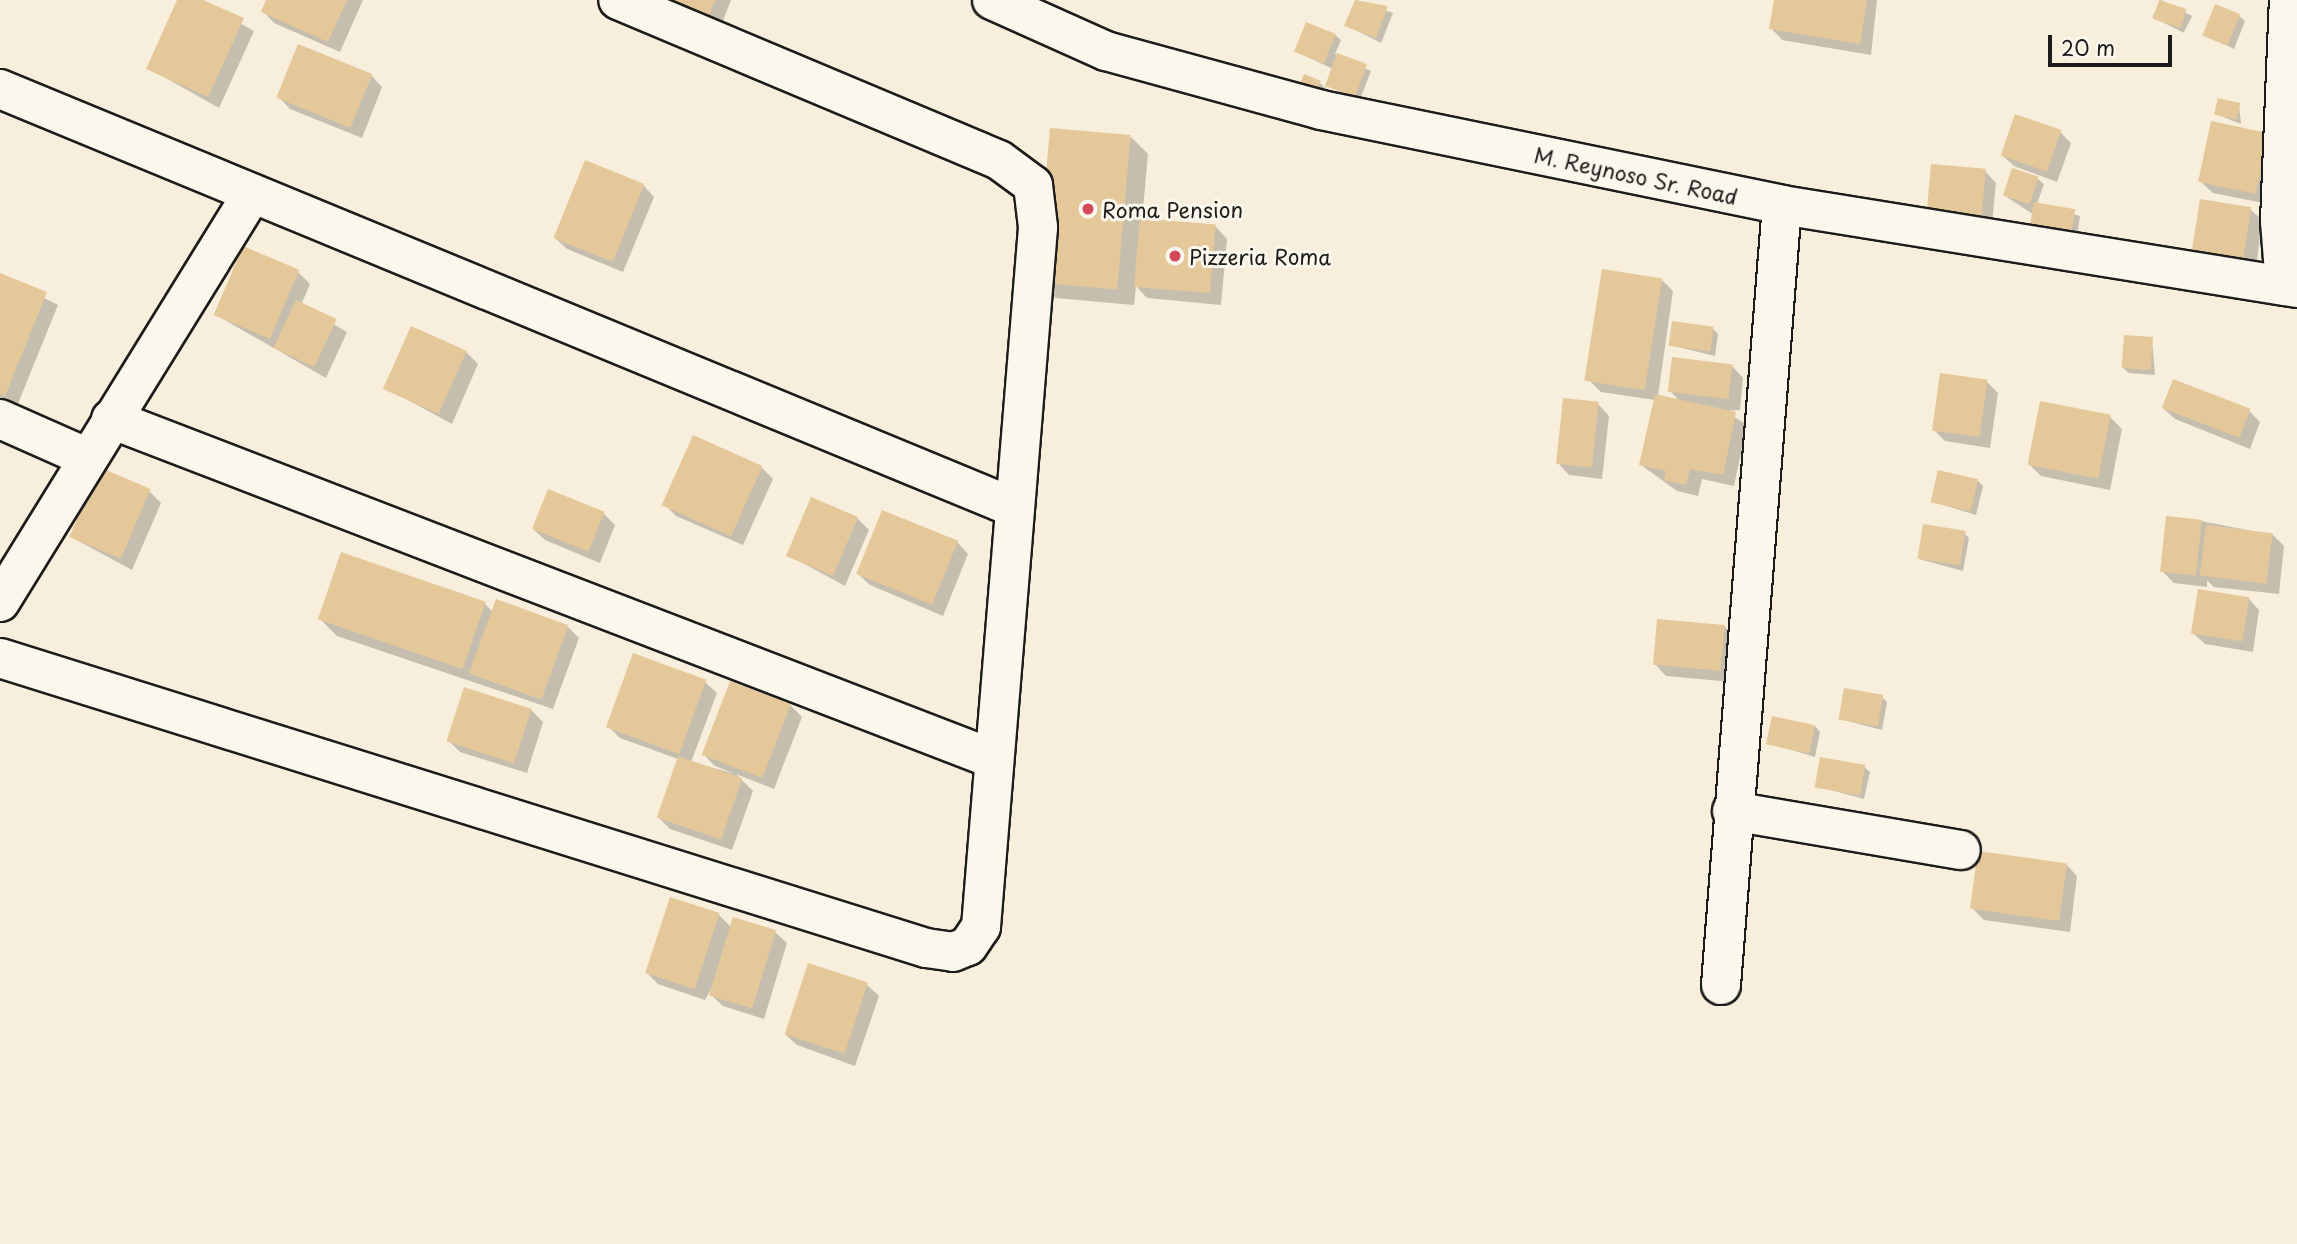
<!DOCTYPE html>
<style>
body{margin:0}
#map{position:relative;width:2297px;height:1244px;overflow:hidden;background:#f7eedb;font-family:"Playpen Sans",sans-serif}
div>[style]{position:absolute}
.shadow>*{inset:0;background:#0003;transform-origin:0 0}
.building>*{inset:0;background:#e5c899;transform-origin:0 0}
.roads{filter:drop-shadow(2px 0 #1c1c1c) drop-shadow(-2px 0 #1c1c1c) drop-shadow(0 2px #1c1c1c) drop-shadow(0 -2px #1c1c1c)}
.minor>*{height:38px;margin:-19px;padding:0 19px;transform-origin:19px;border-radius:19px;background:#fbf7ec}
.dots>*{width:19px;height:19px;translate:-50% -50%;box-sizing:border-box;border:4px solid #fbf7ec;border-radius:50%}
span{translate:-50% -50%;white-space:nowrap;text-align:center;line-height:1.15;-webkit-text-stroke:6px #fbf7ec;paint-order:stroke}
.street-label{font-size:21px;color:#1c1c1c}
.poi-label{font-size:21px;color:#1c1c1c}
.left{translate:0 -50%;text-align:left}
.scale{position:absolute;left:2048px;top:35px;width:124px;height:32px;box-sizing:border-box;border:4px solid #1c1c1c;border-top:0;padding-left:9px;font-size:21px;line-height:24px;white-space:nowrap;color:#1c1c1c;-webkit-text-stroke:5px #fbf7ec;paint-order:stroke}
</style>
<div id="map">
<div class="shadow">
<div style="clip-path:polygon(179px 0,199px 0,254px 31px,219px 108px,148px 68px)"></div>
<div style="clip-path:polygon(268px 0,363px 0,340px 52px,274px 23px,263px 11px)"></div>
<div style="clip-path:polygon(655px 0,731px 0,721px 26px)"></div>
<div style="clip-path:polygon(1356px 0,1393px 13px,1381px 43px,1346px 25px)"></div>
<div style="clip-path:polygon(1775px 0,1877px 0,1871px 55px,1782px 40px,1771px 28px)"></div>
<div style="left:2161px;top:0;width:35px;height:19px;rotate:27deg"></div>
<div style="clip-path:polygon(2239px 16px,2245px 21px,2234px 49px,2205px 35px)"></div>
<div style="clip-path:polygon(1335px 35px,1341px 40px,1335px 54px,1371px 71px,1359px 102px,1327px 85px,1317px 110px,1302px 104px,1320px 83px,1325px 88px,1333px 69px,1297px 52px)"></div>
<div style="clip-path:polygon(371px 75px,382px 87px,362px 138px,290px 109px,279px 97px)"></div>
<div style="clip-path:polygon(2239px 105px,2241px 124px,2216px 114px)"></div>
<div style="clip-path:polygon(2060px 132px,2071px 143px,2057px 182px,2014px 166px,2002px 155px)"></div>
<div style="clip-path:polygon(2268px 134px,2268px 204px,2213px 193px,2201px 182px)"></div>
<div style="clip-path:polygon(1131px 137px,1148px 154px,1142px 220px,1216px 227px,1227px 239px,1221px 305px,1147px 298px,1136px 286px,1134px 305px,1056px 298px,1039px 281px)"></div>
<div style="clip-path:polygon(1933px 166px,1985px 171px,1996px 183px,1991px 234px)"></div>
<div style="clip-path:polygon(2038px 179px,2044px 184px,2037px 204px,2080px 216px,2076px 242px,2005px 196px)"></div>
<div style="clip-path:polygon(643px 185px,654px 197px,623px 272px,567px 249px,555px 238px)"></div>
<div style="clip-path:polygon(2250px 209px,2262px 220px,2254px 285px,2204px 277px)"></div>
<div style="clip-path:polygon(244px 249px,298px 272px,310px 284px,301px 305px,347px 332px,326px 378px,216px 315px)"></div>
<div style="clip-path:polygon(0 275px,58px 305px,17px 406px,0 399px)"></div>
<div style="clip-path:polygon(1661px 279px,1673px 291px,1658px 396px,1680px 401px,1670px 391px,1732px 366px,1743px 378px,1740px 410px,1725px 411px,1747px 425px,1734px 486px,1702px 479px,1698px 496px,1677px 491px,1641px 465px,1655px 400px,1601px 392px,1589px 380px)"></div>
<div style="clip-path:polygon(1713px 329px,1718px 334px,1715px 356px,1670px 345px)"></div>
<div style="clip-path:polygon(2152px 338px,2155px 375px,2129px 373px,2123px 368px)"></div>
<div style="clip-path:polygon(466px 352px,478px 364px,452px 424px,386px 388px)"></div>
<div style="clip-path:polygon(1986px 381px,1998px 393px,1990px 448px,1945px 441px,1934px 430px)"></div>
<div style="clip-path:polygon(1598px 404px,1609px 416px,1602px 479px,1569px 475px,1558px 463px)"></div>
<div style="clip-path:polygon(2163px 408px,2249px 411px,2260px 422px,2250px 449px,2175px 419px)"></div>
<div style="clip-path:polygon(2110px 417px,2122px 429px,2110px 490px,2041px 476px,2030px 465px)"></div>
<div style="clip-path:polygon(761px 467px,773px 479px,743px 545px,676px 516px,664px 504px)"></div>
<div style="clip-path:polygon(1978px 481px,1983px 486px,1976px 515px,1934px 502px)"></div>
<div style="clip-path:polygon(149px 491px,161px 503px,132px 570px,71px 537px)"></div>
<div style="clip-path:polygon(604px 514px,615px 525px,600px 563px,545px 540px,533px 529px)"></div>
<div style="clip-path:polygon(857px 518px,869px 530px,845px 586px,788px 555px)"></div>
<div style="clip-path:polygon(2201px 521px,2273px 535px,2284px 546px,2279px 594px,2214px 587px,2207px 580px,2207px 587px,2174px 583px,2162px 571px)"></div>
<div style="clip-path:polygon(1964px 533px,1969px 538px,1963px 571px,1919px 559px)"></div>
<div style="clip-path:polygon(957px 542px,968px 554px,943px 616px,870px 585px,858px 574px)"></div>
<div style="clip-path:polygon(2248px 598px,2259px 610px,2253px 652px,2205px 644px,2193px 633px)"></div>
<div style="clip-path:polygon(485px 604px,493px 612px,568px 627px,579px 638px,553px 709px,337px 636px,320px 619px)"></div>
<div style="clip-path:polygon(1724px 626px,1736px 638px,1732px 682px,1666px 676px,1655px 664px)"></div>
<div style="clip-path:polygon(705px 682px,717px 693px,691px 762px,736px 774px,753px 791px,732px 850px,670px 829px,659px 818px,678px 759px,620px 738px,608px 726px)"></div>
<div style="clip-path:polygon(1882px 697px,1887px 702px,1882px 730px,1840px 719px)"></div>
<div style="clip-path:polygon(790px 705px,802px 717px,774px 789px,715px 766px,704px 755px)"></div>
<div style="clip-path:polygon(531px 710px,543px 722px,527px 773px,460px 752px,449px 741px)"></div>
<div style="clip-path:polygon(1815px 726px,1820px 732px,1815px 757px,1768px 743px)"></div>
<div style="clip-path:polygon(1864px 767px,1870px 772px,1864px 799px,1816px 786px)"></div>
<div style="clip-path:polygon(2066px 864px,2077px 876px,2070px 932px,1984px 920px,1973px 909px)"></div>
<div style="clip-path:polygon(719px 915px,731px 927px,775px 932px,787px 943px,764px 1019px,723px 1006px,711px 995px,715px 982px,705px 1000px,658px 984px,646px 972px)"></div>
<div style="clip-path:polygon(867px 985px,879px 996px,855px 1066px,797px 1045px,785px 1034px)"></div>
</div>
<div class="building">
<div style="clip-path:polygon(177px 0,203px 0,244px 18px,208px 97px,146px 69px)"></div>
<div style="clip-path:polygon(266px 0,347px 0,328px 42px,261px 12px)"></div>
<div style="clip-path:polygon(670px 0,715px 0,709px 15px)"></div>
<div style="clip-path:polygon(1355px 0,1388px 6px,1376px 38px,1344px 26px)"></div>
<div style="clip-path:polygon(1774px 0,1867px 0,1860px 44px,1769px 29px)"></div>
<div style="left:2159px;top:0;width:29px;height:20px;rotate:18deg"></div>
<div style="left:2215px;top:4px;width:27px;height:34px;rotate:22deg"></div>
<div style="left:1306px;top:22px;width:32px;height:32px;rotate:22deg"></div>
<div style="left:298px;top:44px;width:80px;height:58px;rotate:22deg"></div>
<div style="left:1337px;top:53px;width:32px;height:35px;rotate:20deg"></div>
<div style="left:1304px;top:74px;width:18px;height:27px;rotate:22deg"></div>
<div style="left:2218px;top:98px;width:23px;height:17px;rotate:13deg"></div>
<div style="left:2015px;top:114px;width:49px;height:44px;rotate:19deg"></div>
<div style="left:2211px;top:121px;width:59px;height:62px;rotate:12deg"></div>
<div style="left:1050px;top:128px;width:81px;height:155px;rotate:5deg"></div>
<div style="left:585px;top:160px;width:64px;height:84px;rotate:22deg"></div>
<div style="left:1931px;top:164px;width:55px;height:54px;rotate:5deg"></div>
<div style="left:2012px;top:168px;width:28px;height:29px;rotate:18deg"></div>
<div style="left:2200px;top:199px;width:52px;height:69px;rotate:9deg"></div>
<div style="left:2034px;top:202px;width:42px;height:29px;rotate:10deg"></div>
<div style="left:1140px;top:218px;width:76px;height:69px;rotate:5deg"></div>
<div style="left:243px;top:246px;width:61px;height:75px;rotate:23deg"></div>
<div style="left:1602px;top:269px;width:61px;height:113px;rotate:9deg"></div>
<div style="clip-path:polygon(0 273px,47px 292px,5px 396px,0 394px)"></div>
<div style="left:296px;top:300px;width:45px;height:53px;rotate:25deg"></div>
<div style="left:1672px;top:321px;width:42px;height:25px;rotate:8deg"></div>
<div style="left:411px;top:326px;width:61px;height:69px;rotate:24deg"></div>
<div style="left:2124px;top:335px;width:29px;height:33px;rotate:4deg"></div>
<div style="left:1672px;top:357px;width:61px;height:35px;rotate:7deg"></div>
<div style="left:1940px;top:373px;width:48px;height:58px;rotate:8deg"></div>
<div style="left:2173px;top:379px;width:83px;height:31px;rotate:21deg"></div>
<div style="clip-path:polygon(1655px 394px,1736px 412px,1723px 475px,1690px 469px,1686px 485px,1664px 480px,1666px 471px,1639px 465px)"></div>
<div style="left:1563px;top:398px;width:36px;height:66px;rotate:6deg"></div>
<div style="left:2040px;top:401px;width:72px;height:65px;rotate:11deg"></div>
<div style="left:693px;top:435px;width:76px;height:77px;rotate:24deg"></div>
<div style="left:99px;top:467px;width:56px;height:76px;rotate:23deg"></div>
<div style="left:1938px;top:470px;width:41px;height:33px;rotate:13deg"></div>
<div style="left:548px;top:489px;width:61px;height:43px;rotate:22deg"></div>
<div style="left:811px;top:497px;width:51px;height:64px;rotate:23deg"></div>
<div style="left:882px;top:510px;width:82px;height:69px;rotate:22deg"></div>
<div style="left:2166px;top:516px;width:36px;height:56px;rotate:6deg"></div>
<div style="left:1923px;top:524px;width:43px;height:35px;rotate:9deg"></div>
<div style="left:2206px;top:525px;width:67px;height:51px;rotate:7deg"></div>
<div style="left:341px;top:552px;width:153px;height:71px;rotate:19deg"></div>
<div style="left:2198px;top:589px;width:52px;height:45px;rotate:9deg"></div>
<div style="left:496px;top:599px;width:77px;height:79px;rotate:20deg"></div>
<div style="left:1657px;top:619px;width:68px;height:46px;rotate:5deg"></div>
<div style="left:633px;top:653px;width:78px;height:79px;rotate:20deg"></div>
<div style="left:730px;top:681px;width:65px;height:79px;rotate:21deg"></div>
<div style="left:464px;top:687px;width:71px;height:57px;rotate:18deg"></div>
<div style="left:1844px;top:688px;width:40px;height:32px;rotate:10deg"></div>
<div style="left:1772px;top:716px;width:44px;height:29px;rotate:12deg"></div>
<div style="left:678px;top:756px;width:68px;height:65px;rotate:19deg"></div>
<div style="left:1820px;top:757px;width:46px;height:31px;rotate:10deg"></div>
<div style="left:1978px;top:851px;width:90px;height:58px;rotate:8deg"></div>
<div style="left:670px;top:897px;width:52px;height:80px;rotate:18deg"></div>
<div style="left:733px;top:917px;width:45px;height:82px;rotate:17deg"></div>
<div style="left:808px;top:963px;width:63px;height:75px;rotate:18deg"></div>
</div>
<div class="roads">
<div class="minor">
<div style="left:992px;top:0;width:125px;rotate:24.1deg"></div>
<div style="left:1106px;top:51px;width:223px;rotate:15.3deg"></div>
<div style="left:1321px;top:110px;width:471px;rotate:11.6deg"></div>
<div style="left:1782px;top:205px;width:522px;rotate:9.16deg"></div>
<div style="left:0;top:89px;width:1098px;rotate:22.43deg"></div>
<div style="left:2285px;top:286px;width:65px;rotate:-94.4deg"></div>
<div style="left:2280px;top:221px;width:221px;rotate:-87.7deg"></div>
<div style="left:0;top:419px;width:96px;rotate:23.9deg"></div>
<div style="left:111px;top:419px;width:943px;rotate:21.07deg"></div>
<div style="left:0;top:602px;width:480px;rotate:-58.3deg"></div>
<div style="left:0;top:658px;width:970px;rotate:17.39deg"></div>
<div style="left:926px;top:948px;width:27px;rotate:8deg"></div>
<div style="left:953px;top:952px;width:16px;rotate:-22deg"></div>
<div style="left:968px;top:946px;width:23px;rotate:-56deg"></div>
<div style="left:981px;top:927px;width:702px;rotate:-85.34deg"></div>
<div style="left:1038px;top:227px;width:42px;rotate:-96.8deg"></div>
<div style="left:1033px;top:185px;width:42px;rotate:-143.7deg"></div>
<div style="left:999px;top:160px;width:413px;rotate:-157.2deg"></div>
<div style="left:1732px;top:811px;width:232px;rotate:9.7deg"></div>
<div style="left:1721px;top:985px;width:782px;rotate:-85.53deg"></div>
</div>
</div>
<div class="dots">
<div style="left:1088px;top:209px;background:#d1495b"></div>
<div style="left:1175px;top:256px;background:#d1495b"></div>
</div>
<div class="street-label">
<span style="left:1636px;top:175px;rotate:12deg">M. Reynoso Sr. Road</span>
</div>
<div class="poi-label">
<span class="left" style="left:1102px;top:209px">Roma Pension</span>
<span class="left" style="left:1189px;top:256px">Pizzeria Roma</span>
</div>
<div class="scale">20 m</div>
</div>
